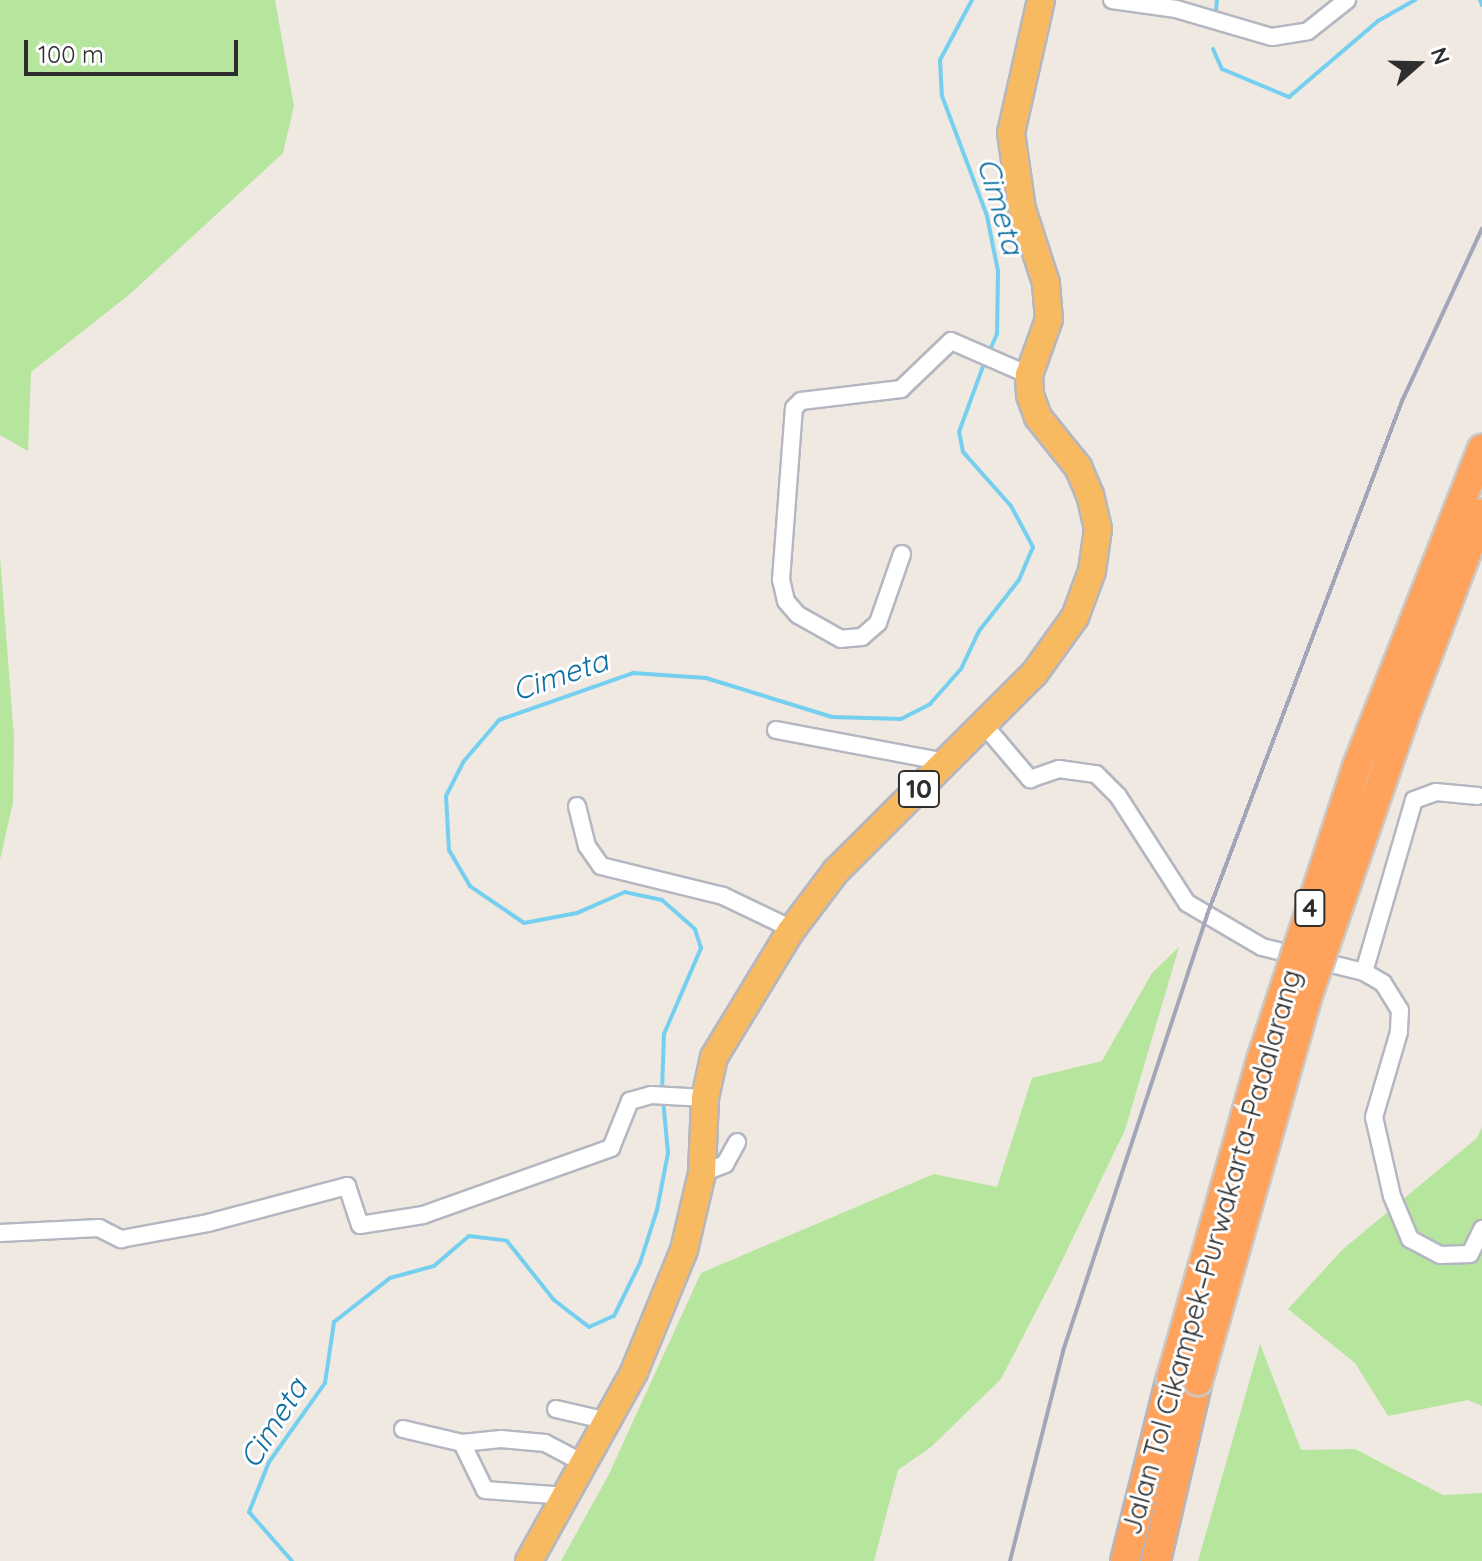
<!DOCTYPE html>
<meta charset="utf-8">
<style>
body{margin:0}
#map{position:relative;width:1482px;height:1561px;overflow:hidden;background:#efe9e1;font-family:Quicksand,sans-serif}
div>[style]{position:absolute}
.green>*{inset:0;background:#b6e59e}
.stream>*{height:4px;margin:-2px;padding:0 2px;transform-origin:2px;border-radius:2px;background:#75cff0}
.roads{filter:drop-shadow(2px 0 #b4b7c1) drop-shadow(-2px 0 #b4b7c1) drop-shadow(0 2px #b4b7c1) drop-shadow(0 -2px #b4b7c1)}
.minor>*{height:16px;margin:-8px;padding:0 8px;transform-origin:8px;border-radius:8px;background:#fff}
.trunk>*{height:26px;margin:-13px;padding:0 13px;transform-origin:13px;border-radius:13px;background:#f8ba60}
.motorway>*{height:28px;margin:-14px;padding:0 14px;transform-origin:14px;border-radius:14px;background:#ffa35c}
.rail>*{height:4px;margin:-2px;padding:0 2px;transform-origin:2px;border-radius:2px;background:#a3a6b8}
.bridges{filter:drop-shadow(2px 0 #c9c9c9) drop-shadow(-2px 0 #c9c9c9) drop-shadow(0 2px #c9c9c9) drop-shadow(0 -2px #c9c9c9)}
.motorway-bridge>*{height:28px;margin:-14px;padding:0 14px;transform-origin:14px;border-radius:14px;background:#ffa35c}
span{translate:-50% -50%;white-space:nowrap;text-align:center;line-height:1.15;-webkit-text-stroke:6px #fff;paint-order:stroke}
.shield-label span{padding:2px 6px;background:#fff;border:2px solid;border-radius:6px;-webkit-text-stroke-width:0}
.shield-label{font-size:26px;color:#2e2e2e;font-weight:700}
.street-label{font-size:28px;color:#2e2e2e}
.water-label{font-size:30px;color:#0d6fa3;font-style:italic}
.north{position:absolute;left:1378px;top:24px;width:80px;height:80px;-webkit-text-stroke:6px #fff;paint-order:stroke;rotate:70deg;font-size:22px;font-weight:700;line-height:32px;text-align:center;color:#2e2e2e}
.north::after{content:'';display:block;margin:auto;width:28px;height:36px;background:#2e2e2e;clip-path:polygon(50% 0,100% 100%,50% 72%,0 100%)}
.scale{position:absolute;left:24px;top:40px;width:214px;height:36px;box-sizing:border-box;border:4px solid #2e2e2e;border-top:0;padding-left:10px;font-size:24px;line-height:28px;white-space:nowrap;color:#2e2e2e;-webkit-text-stroke:6px #fff;paint-order:stroke}
</style>
<div id="map">
<div class="green">
<div style="clip-path:polygon(0 0,275px 0,294px 106px,283px 153px,130px 294px,31px 372px,28px 451px,0 435px)"></div>
<div style="clip-path:polygon(0 556px,14px 737px,13px 802px,0 860px)"></div>
<div style="clip-path:polygon(1179px 947px,1125px 1130px,1055px 1275px,1001px 1379px,931px 1447px,898px 1470px,874px 1561px,561px 1561px,608px 1476px,701px 1273px,934px 1174px,997px 1187px,1032px 1078px,1102px 1061px,1152px 973px)"></div>
<div style="clip-path:polygon(1482px 1127px,1482px 1406px,1468px 1400px,1388px 1416px,1355px 1363px,1288px 1309px,1343px 1249px,1477px 1138px)"></div>
<div style="clip-path:polygon(1260px 1344px,1301px 1450px,1355px 1449px,1443px 1495px,1482px 1493px,1482px 1561px,1198px 1561px)"></div>
</div>
<div class="stream">
<div style="left:972px;top:0;width:68px;rotate:118.1deg"></div>
<div style="left:940px;top:60px;width:36px;rotate:87deg"></div>
<div style="left:942px;top:96px;width:128px;rotate:69.4deg"></div>
<div style="left:987px;top:216px;width:56px;rotate:78.7deg"></div>
<div style="left:998px;top:271px;width:63px;rotate:90.9deg"></div>
<div style="left:997px;top:334px;width:20px;rotate:114deg"></div>
<div style="left:1480px;top:0;width:5px;rotate:68deg"></div>
<div style="left:1216px;top:11px;width:11px;rotate:-85deg"></div>
<div style="left:1213px;top:49px;width:22px;rotate:66deg"></div>
<div style="left:1222px;top:69px;width:73px;rotate:22.7deg"></div>
<div style="left:1289px;top:97px;width:117px;rotate:-40.5deg"></div>
<div style="left:1378px;top:21px;width:43px;rotate:-29.6deg"></div>
<div style="left:662px;top:1090px;width:56px;rotate:-88deg"></div>
<div style="left:664px;top:1034px;width:94px;rotate:-66.7deg"></div>
<div style="left:701px;top:948px;width:20px;rotate:-108deg"></div>
<div style="left:695px;top:929px;width:44px;rotate:-138.7deg"></div>
<div style="left:662px;top:900px;width:38px;rotate:-168deg"></div>
<div style="left:625px;top:892px;width:52px;rotate:156.4deg"></div>
<div style="left:577px;top:913px;width:54px;rotate:169.3deg"></div>
<div style="left:524px;top:923px;width:65px;rotate:-145.6deg"></div>
<div style="left:470px;top:886px;width:42px;rotate:-120.3deg"></div>
<div style="left:449px;top:850px;width:54px;rotate:-93.2deg"></div>
<div style="left:446px;top:796px;width:39px;rotate:-63deg"></div>
<div style="left:464px;top:761px;width:54px;rotate:-49.5deg"></div>
<div style="left:499px;top:720px;width:142px;rotate:-19.3deg"></div>
<div style="left:633px;top:673px;width:73px;rotate:3.9deg"></div>
<div style="left:706px;top:678px;width:132px;rotate:17.2deg"></div>
<div style="left:832px;top:717px;width:69px;rotate:1.7deg"></div>
<div style="left:901px;top:719px;width:33px;rotate:-27deg"></div>
<div style="left:930px;top:704px;width:47px;rotate:-48.5deg"></div>
<div style="left:961px;top:669px;width:42px;rotate:-64.7deg"></div>
<div style="left:979px;top:631px;width:65px;rotate:-51.9deg"></div>
<div style="left:1019px;top:580px;width:36px;rotate:-67deg"></div>
<div style="left:1033px;top:547px;width:47px;rotate:-118.2deg"></div>
<div style="left:1011px;top:506px;width:72px;rotate:-131.6deg"></div>
<div style="left:963px;top:452px;width:20px;rotate:-101deg"></div>
<div style="left:959px;top:432px;width:76px;rotate:-69.9deg"></div>
<div style="left:292px;top:1561px;width:65px;rotate:-131.3deg"></div>
<div style="left:249px;top:1512px;width:54px;rotate:-68.2deg"></div>
<div style="left:269px;top:1462px;width:97px;rotate:-54.7deg"></div>
<div style="left:325px;top:1383px;width:62px;rotate:-81.6deg"></div>
<div style="left:334px;top:1322px;width:71px;rotate:-38.2deg"></div>
<div style="left:390px;top:1278px;width:46px;rotate:-15.3deg"></div>
<div style="left:434px;top:1266px;width:46px;rotate:-40.6deg"></div>
<div style="left:469px;top:1236px;width:38px;rotate:7deg"></div>
<div style="left:507px;top:1241px;width:75px;rotate:51.5deg"></div>
<div style="left:554px;top:1300px;width:44px;rotate:37.6deg"></div>
<div style="left:589px;top:1327px;width:27px;rotate:-24deg"></div>
<div style="left:614px;top:1316px;width:59px;rotate:-63.9deg"></div>
<div style="left:640px;top:1263px;width:56px;rotate:-72.2deg"></div>
<div style="left:657px;top:1210px;width:58px;rotate:-79.1deg"></div>
<div style="left:668px;top:1153px;width:54px;rotate:-95.3deg"></div>
</div>
<div class="roads">
<div class="minor">
<div style="left:1112px;top:0;width:65px;rotate:8deg"></div>
<div style="left:1176px;top:9px;width:100px;rotate:16.3deg"></div>
<div style="left:1272px;top:37px;width:36px;rotate:-9deg"></div>
<div style="left:1308px;top:31px;width:50px;rotate:-38.5deg"></div>
<div style="left:902px;top:554px;width:73px;rotate:109.2deg"></div>
<div style="left:878px;top:623px;width:21px;rotate:139deg"></div>
<div style="left:862px;top:637px;width:21px;rotate:175deg"></div>
<div style="left:841px;top:639px;width:49px;rotate:-150.8deg"></div>
<div style="left:798px;top:615px;width:18px;rotate:-131deg"></div>
<div style="left:786px;top:601px;width:22px;rotate:-103deg"></div>
<div style="left:781px;top:580px;width:172px;rotate:-85.7deg"></div>
<div style="left:794px;top:408px;width:10px;rotate:-45deg"></div>
<div style="left:801px;top:401px;width:101px;rotate:-6.8deg"></div>
<div style="left:901px;top:389px;width:69px;rotate:-43.8deg"></div>
<div style="left:951px;top:341px;width:85px;rotate:23.6deg"></div>
<div style="left:985px;top:726px;width:70px;rotate:49.7deg"></div>
<div style="left:1030px;top:779px;width:31px;rotate:-19deg"></div>
<div style="left:1059px;top:769px;width:37px;rotate:8deg"></div>
<div style="left:1096px;top:774px;width:31px;rotate:45deg"></div>
<div style="left:1118px;top:796px;width:127px;rotate:57.2deg"></div>
<div style="left:1187px;top:903px;width:87px;rotate:30.4deg"></div>
<div style="left:1262px;top:947px;width:105px;rotate:13.8deg"></div>
<div style="left:1364px;top:972px;width:22px;rotate:30deg"></div>
<div style="left:1383px;top:983px;width:32px;rotate:58deg"></div>
<div style="left:1400px;top:1010px;width:22px;rotate:93deg"></div>
<div style="left:1399px;top:1032px;width:89px;rotate:106.4deg"></div>
<div style="left:1374px;top:1117px;width:81px;rotate:77.2deg"></div>
<div style="left:1392px;top:1196px;width:47px;rotate:67.3deg"></div>
<div style="left:1410px;top:1239px;width:34px;rotate:28deg"></div>
<div style="left:1440px;top:1255px;width:30px;rotate:-2deg"></div>
<div style="left:1470px;top:1254px;width:28px;rotate:-64deg"></div>
<div style="left:776px;top:730px;width:172px;rotate:10.7deg"></div>
<div style="left:577px;top:806px;width:41px;rotate:76deg"></div>
<div style="left:587px;top:846px;width:24px;rotate:55deg"></div>
<div style="left:601px;top:866px;width:126px;rotate:13.8deg"></div>
<div style="left:723px;top:896px;width:76px;rotate:25.6deg"></div>
<div style="left:1364px;top:972px;width:179px;rotate:-73.8deg"></div>
<div style="left:1414px;top:800px;width:23px;rotate:-20deg"></div>
<div style="left:1436px;top:792px;width:42px;rotate:5.4deg"></div>
<div style="left:702px;top:1173px;width:25px;rotate:-21deg"></div>
<div style="left:725px;top:1164px;width:25px;rotate:-61deg"></div>
<div style="left:0;top:1233px;width:99px;rotate:-2.9deg"></div>
<div style="left:99px;top:1228px;width:25px;rotate:27deg"></div>
<div style="left:121px;top:1239px;width:88px;rotate:-10.4deg"></div>
<div style="left:208px;top:1223px;width:144px;rotate:-14.9deg"></div>
<div style="left:347px;top:1186px;width:41px;rotate:71.6deg"></div>
<div style="left:360px;top:1225px;width:64px;rotate:-9deg"></div>
<div style="left:423px;top:1215px;width:200px;rotate:-19.6deg"></div>
<div style="left:611px;top:1148px;width:51px;rotate:-68deg"></div>
<div style="left:630px;top:1101px;width:22px;rotate:-16deg"></div>
<div style="left:651px;top:1095px;width:54px;rotate:3.2deg"></div>
<div style="left:556px;top:1409px;width:49px;rotate:12.9deg"></div>
<div style="left:403px;top:1429px;width:61px;rotate:13.3deg"></div>
<div style="left:462px;top:1443px;width:39px;rotate:-6deg"></div>
<div style="left:501px;top:1439px;width:44px;rotate:5.2deg"></div>
<div style="left:545px;top:1443px;width:45px;rotate:27.7deg"></div>
<div style="left:462px;top:1443px;width:52px;rotate:63.9deg"></div>
<div style="left:485px;top:1490px;width:82px;rotate:4.2deg"></div>
</div>
<div class="trunk">
<div style="left:529px;top:1561px;width:216px;rotate:-60.9deg"></div>
<div style="left:634px;top:1372px;width:132px;rotate:-67.7deg"></div>
<div style="left:684px;top:1250px;width:79px;rotate:-76.8deg"></div>
<div style="left:702px;top:1173px;width:75px;rotate:-87.7deg"></div>
<div style="left:705px;top:1098px;width:42px;rotate:-77.6deg"></div>
<div style="left:714px;top:1057px;width:146px;rotate:-58.7deg"></div>
<div style="left:790px;top:932px;width:76px;rotate:-53deg"></div>
<div style="left:836px;top:871px;width:279px;rotate:-44.9deg"></div>
<div style="left:1034px;top:674px;width:70px;rotate:-54.3deg"></div>
<div style="left:1075px;top:617px;width:49px;rotate:-69.7deg"></div>
<div style="left:1092px;top:571px;width:42px;rotate:-81.9deg"></div>
<div style="left:1098px;top:529px;width:35px;rotate:-103deg"></div>
<div style="left:1090px;top:495px;width:30px;rotate:-113deg"></div>
<div style="left:1078px;top:467px;width:64px;rotate:-128.7deg"></div>
<div style="left:1038px;top:417px;width:23px;rotate:-110deg"></div>
<div style="left:1030px;top:395px;width:20px;rotate:-93deg"></div>
<div style="left:1029px;top:375px;width:59px;rotate:-70.3deg"></div>
<div style="left:1049px;top:319px;width:36px;rotate:-95deg"></div>
<div style="left:1046px;top:283px;width:78px;rotate:-108deg"></div>
<div style="left:1022px;top:209px;width:77px;rotate:-98.2deg"></div>
<div style="left:1011px;top:133px;width:136px;rotate:-77.3deg"></div>
</div>
<div class="motorway">
<div style="left:1125px;top:1561px;width:189px;rotate:-75.9deg"></div>
<div style="left:1156px;top:1561px;width:185px;rotate:-76.9deg"></div>
</div>
</div>
<div class="rail">
<div style="left:1010px;top:1561px;width:220px;rotate:-75.8deg"></div>
<div style="left:1064px;top:1348px;width:456px;rotate:-71.7deg"></div>
<div style="left:1207px;top:915px;width:550px;rotate:-69.22deg"></div>
<div style="left:1402px;top:401px;width:190px;rotate:-65.1deg"></div>
</div>
<div class="bridges">
<div class="motorway-bridge">
<div style="left:1171px;top:1378px;width:330px;rotate:-74.2deg"></div>
<div style="left:1261px;top:1060px;width:309px;rotate:-71.9deg"></div>
<div style="left:1357px;top:766px;width:341px;rotate:-68.5deg"></div>
<div style="left:1198px;top:1381px;width:395px;rotate:-74.1deg"></div>
<div style="left:1306px;top:1001px;width:314px;rotate:-70.9deg"></div>
<div style="left:1409px;top:704px;width:204px;rotate:-69.1deg"></div>
</div>
</div>
<div class="shield-label">
<span style="left:919px;top:789px">10</span>
<span style="left:1310px;top:908px">4</span>
</div>
<div class="street-label">
<span style="left:1211px;top:1252px;rotate:-74deg">Jalan Tol Cikampek–Purwakarta–Padalarang</span>
</div>
<div class="water-label">
<span style="left:1001px;top:206px;rotate:74deg">Cimeta</span>
<span style="left:560px;top:675px;rotate:-19deg">Cimeta</span>
<span style="left:273px;top:1423px;rotate:-58deg">Cimeta</span>
</div>
<div class="north">N</div>
<div class="scale">100 m</div>
</div>
